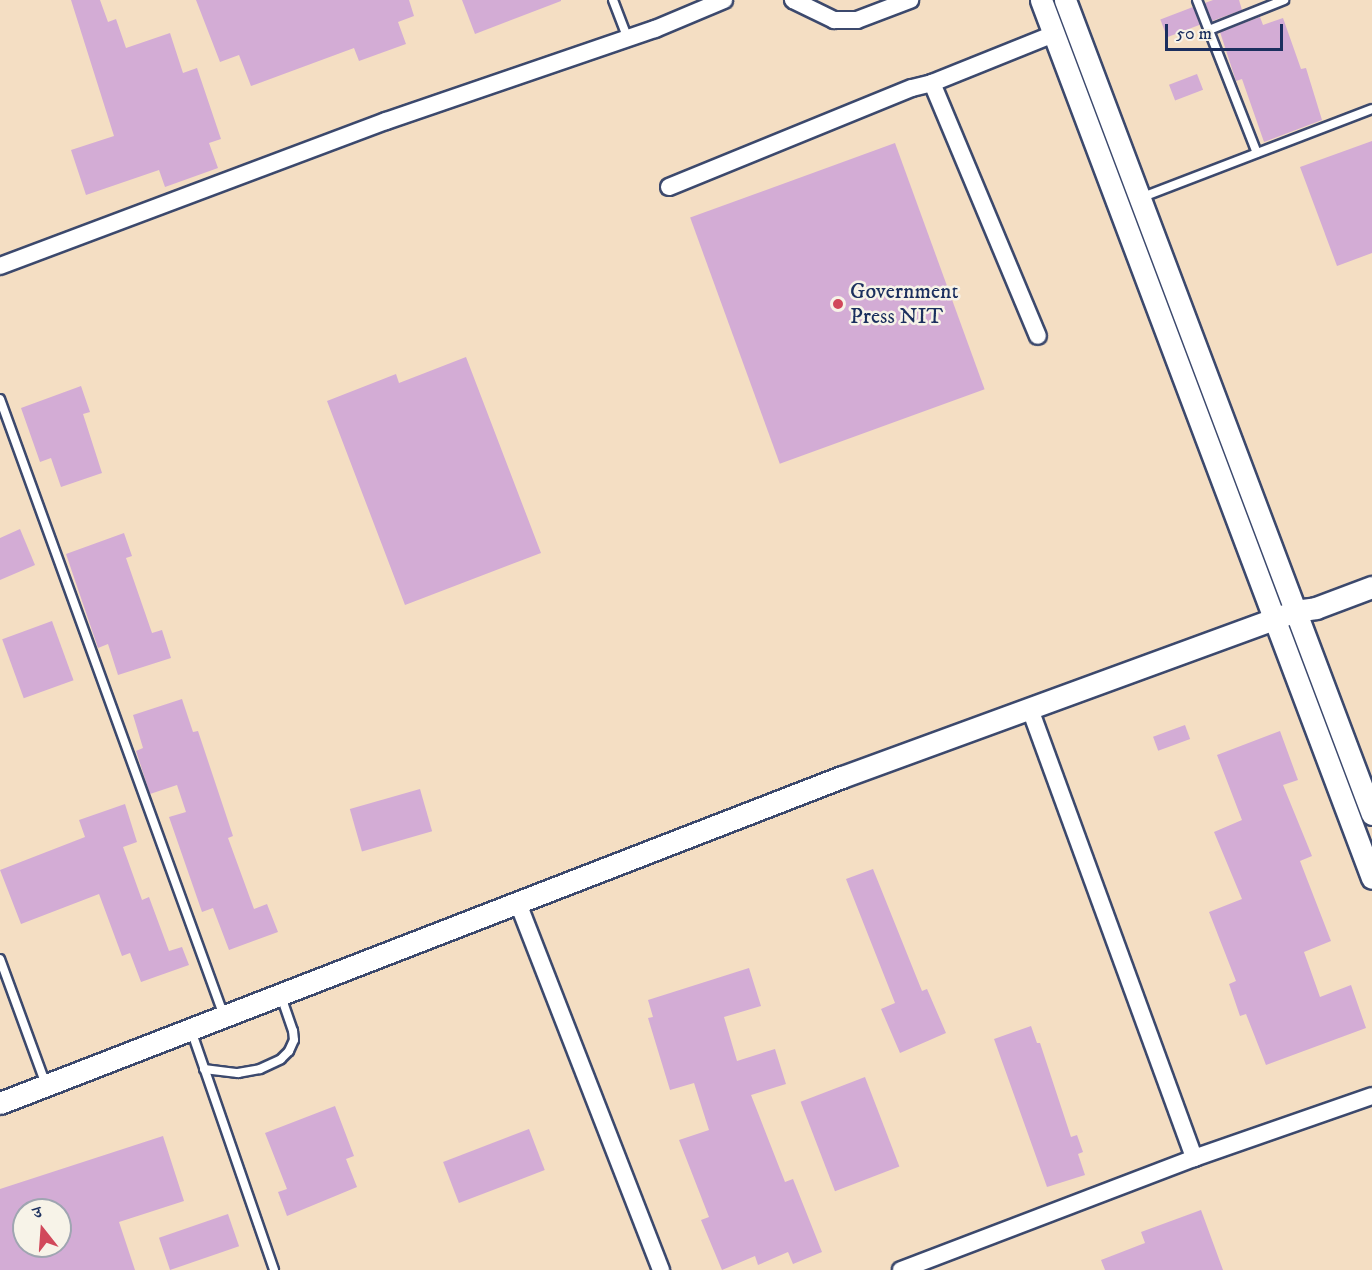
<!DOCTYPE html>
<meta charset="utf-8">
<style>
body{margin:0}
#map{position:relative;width:1372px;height:1270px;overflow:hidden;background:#f4dec3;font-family:"IM FELL DW Pica","Noto Serif Devanagari",serif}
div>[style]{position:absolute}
.building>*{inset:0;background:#d3acd5;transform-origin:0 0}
.roads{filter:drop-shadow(2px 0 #3c496d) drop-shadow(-2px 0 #3c496d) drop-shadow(0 2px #3c496d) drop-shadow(0 -2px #3c496d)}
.service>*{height:8px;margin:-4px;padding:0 4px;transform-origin:4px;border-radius:4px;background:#fff}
.minor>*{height:16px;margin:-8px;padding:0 8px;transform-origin:8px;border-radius:8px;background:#fff}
.tertiary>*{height:21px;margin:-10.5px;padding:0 10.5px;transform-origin:10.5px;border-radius:10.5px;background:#fff}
.dots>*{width:16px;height:16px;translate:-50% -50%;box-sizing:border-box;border:3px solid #f7f3e8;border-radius:50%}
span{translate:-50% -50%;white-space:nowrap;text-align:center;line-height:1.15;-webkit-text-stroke:5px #f7f3e8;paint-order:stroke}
.poi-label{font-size:22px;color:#1b2f5e}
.left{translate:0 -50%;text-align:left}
.north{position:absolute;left:12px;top:1198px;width:60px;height:60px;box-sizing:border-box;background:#f7f3e8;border:2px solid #9fa5b1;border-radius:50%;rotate:343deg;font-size:16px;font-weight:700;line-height:24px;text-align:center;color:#1b2f5e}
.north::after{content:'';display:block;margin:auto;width:21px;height:27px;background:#d1495b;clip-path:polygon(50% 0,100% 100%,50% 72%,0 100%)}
.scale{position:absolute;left:1165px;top:24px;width:118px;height:27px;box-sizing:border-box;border:3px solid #1b2f5e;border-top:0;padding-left:8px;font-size:18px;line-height:21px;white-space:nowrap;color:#1b2f5e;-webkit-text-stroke:4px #f7f3e8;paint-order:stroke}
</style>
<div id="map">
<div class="building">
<div style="clip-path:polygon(71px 0,100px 0,108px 22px,116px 19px,126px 48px,170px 33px,183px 73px,197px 68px,221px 139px,209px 143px,218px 168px,165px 187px,159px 170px,86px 195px,71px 150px,114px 136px)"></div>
<div style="clip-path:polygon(196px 0,409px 0,414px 16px,398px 22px,406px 44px,359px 61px,354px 48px,251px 86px,239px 55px,220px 62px)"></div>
<div style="clip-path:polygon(462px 0,561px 0,561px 1px,475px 34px)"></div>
<div style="clip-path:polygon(1213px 0,1239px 0,1242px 10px,1212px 21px,1205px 3px)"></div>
<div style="left:1193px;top:7px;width:19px;height:35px;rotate:69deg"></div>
<div style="clip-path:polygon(1260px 17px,1263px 25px,1283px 18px,1301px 69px,1306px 68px,1322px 120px,1264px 142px,1242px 79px,1236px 81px,1220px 32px)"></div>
<div style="left:1197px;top:74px;width:17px;height:30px;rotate:69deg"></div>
<div style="clip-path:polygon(1372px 141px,1372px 253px,1337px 266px,1300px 167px)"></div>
<div style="left:895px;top:143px;width:262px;height:218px;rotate:70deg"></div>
<div style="clip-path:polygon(466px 357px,541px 553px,405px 605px,327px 401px,396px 374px,399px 383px)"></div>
<div style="clip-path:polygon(81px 386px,90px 412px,83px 414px,102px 473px,61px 487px,51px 458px,40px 462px,21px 408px)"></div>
<div style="clip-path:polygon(20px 529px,35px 565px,0 580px,0 538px)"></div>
<div style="clip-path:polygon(124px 533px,132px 556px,126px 558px,152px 633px,162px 630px,171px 658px,118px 675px,108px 644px,98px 648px,66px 554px)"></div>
<div style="left:52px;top:621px;width:63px;height:53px;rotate:70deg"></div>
<div style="clip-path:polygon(182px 699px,193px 732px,198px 731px,233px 836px,228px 838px,254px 909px,267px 904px,278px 932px,229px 950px,213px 908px,202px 912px,169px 817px,186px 812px,177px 785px,150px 794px,136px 751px,143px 748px,133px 715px)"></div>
<div style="left:1185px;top:725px;width:15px;height:34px;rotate:70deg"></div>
<div style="clip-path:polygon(1280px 731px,1298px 780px,1283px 785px,1312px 856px,1300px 861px,1331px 941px,1304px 952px,1320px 997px,1351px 985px,1366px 1028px,1266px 1065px,1246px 1014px,1240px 1016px,1229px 984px,1236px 981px,1209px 912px,1242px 899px,1214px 832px,1242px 820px,1217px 755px)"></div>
<div style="left:420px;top:789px;width:44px;height:73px;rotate:74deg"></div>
<div style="clip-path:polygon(125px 804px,137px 842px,123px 847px,142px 900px,149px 897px,169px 951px,182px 947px,189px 965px,141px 982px,130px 953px,122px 956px,99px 894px,21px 924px,0 870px,85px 837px,79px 820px)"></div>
<div style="clip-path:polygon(873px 869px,922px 991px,927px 989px,946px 1033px,900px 1053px,881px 1009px,895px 1003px,846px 879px)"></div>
<div style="clip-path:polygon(749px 968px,761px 1006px,724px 1017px,737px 1061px,775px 1049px,786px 1084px,751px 1095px,785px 1182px,793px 1179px,822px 1252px,793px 1264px,788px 1252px,758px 1265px,755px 1256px,722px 1270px,701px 1220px,709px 1217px,679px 1140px,709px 1130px,694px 1083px,670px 1090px,648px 1018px,653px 1017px,648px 1000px)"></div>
<div style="clip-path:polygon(1031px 1026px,1037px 1043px,1040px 1043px,1071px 1137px,1077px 1135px,1083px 1152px,1078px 1154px,1085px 1175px,1047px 1187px,994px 1039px)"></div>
<div style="left:865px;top:1077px;width:96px;height:69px;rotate:69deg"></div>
<div style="clip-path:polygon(335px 1106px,354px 1156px,346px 1159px,357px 1187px,287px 1216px,278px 1192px,287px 1189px,265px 1133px)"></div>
<div style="left:529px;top:1129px;width:44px;height:92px;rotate:69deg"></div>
<div style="clip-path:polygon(evenodd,163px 1136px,184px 1201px,119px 1222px,135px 1270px,0 1270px,0 1189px,163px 1136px,24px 1210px,60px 1210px,60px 1246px,24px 1246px,24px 1210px)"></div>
<div style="clip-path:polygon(1201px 1210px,1223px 1270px,1105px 1270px,1101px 1260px,1145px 1243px,1141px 1232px)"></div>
<div style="left:228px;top:1214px;width:34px;height:73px;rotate:71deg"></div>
</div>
<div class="roads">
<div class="service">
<div style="left:613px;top:0;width:40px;rotate:69deg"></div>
<div style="left:1197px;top:0;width:164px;rotate:68.6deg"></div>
<div style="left:1209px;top:30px;width:81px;rotate:-21.8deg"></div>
<div style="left:1140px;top:198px;width:248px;rotate:-21deg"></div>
<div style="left:0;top:399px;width:656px;rotate:70.05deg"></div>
<div style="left:0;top:959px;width:134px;rotate:69.9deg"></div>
<div style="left:191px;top:1030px;width:254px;rotate:70.9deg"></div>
<div style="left:204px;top:1069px;width:34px;rotate:7deg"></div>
<div style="left:238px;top:1073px;width:22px;rotate:-10deg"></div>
<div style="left:260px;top:1069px;width:23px;rotate:-25deg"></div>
<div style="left:281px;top:1059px;width:11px;rotate:-45deg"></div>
<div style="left:289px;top:1051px;width:12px;rotate:-66deg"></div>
<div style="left:294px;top:1040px;width:9px;rotate:-96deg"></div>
<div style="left:293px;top:1031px;width:37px;rotate:-109deg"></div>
</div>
<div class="minor">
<div style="left:793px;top:0;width:46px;rotate:26deg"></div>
<div style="left:834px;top:20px;width:23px"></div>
<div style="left:857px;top:20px;width:57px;rotate:-20.7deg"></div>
<div style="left:932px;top:83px;width:274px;rotate:67.3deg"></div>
<div style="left:669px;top:187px;width:262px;rotate:-22.2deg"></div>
<div style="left:912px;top:88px;width:21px;rotate:-14deg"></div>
<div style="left:932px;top:83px;width:131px;rotate:-21.9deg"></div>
<div style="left:0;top:266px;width:412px;rotate:-20.6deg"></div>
<div style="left:386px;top:121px;width:284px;rotate:-18.9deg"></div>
<div style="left:655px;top:29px;width:75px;rotate:-22.8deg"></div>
<div style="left:1030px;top:709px;width:478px;rotate:69.9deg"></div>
<div style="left:518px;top:903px;width:394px;rotate:68.7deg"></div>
<div style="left:901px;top:1270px;width:314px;rotate:-20.9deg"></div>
<div style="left:1194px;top:1158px;width:188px;rotate:-19.2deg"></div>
</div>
<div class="tertiary">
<div style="left:1041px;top:0;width:938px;rotate:69.34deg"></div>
<div style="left:1065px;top:0;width:870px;rotate:69.34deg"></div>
<div style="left:0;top:1103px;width:903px;rotate:-21.17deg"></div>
<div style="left:842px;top:777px;width:482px;rotate:-20.1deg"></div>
<div style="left:1295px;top:611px;width:21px;rotate:-8deg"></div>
<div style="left:1316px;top:608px;width:60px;rotate:-20.6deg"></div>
</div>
</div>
<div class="dots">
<div style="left:838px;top:304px;background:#d1495b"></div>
</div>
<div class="poi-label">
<span class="left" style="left:850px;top:304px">Government<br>Press NIT</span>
</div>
<div class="north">उ</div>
<div class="scale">50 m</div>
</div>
